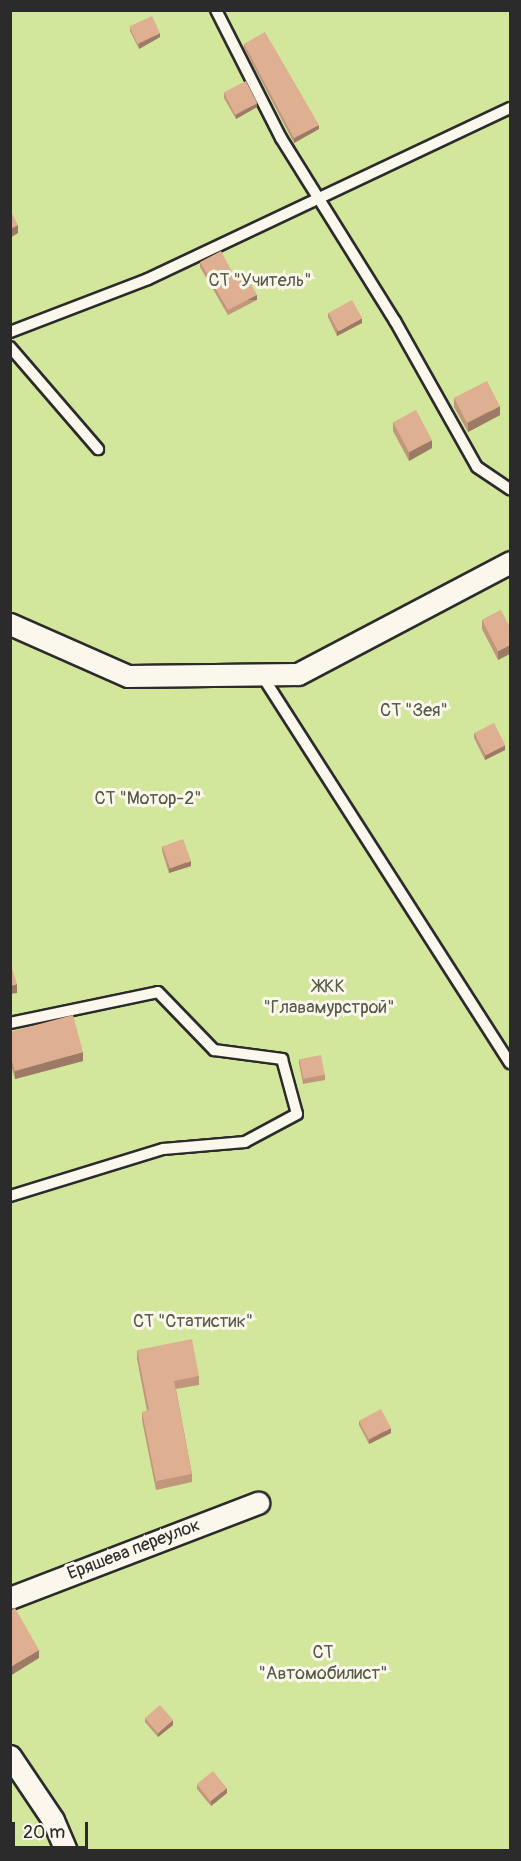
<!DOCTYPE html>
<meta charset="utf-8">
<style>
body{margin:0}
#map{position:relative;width:521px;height:1861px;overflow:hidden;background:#fbf7ec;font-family:Pangolin,sans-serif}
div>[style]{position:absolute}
.green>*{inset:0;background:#d2e79c;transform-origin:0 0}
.roads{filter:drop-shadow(2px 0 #2b2b2b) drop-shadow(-2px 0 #2b2b2b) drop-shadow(0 2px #2b2b2b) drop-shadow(0 -2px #2b2b2b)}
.lane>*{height:10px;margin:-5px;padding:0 5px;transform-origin:5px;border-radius:5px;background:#fbf7ec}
.street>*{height:21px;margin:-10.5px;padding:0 10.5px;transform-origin:10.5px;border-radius:10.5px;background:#fbf7ec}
.wall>*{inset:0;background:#c0967d}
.shaded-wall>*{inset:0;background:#9c7a66;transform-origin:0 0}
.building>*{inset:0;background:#dfaf91;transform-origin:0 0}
span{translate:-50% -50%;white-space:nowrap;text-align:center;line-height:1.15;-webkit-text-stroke:6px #fbf7ec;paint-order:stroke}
.park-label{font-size:18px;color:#555a47}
.street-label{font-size:18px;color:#2b2b2b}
.frame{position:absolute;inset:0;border:12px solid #2b2b2b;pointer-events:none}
.scale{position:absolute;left:12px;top:1822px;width:76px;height:27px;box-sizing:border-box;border:3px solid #2b2b2b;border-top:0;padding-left:8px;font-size:18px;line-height:21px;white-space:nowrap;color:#2b2b2b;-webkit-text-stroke:4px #fbf7ec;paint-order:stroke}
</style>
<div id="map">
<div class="green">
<div style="left:11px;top:11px;width:499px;height:1839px"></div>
</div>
<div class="roads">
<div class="lane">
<div style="left:216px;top:10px;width:144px;rotate:63.1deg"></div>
<div style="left:281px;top:138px;width:216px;rotate:58.1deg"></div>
<div style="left:395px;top:321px;width:167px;rotate:60.7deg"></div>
<div style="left:477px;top:467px;width:40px;rotate:34deg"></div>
<div style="left:10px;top:332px;width:148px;rotate:-21deg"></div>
<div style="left:148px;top:279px;width:400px;rotate:-25.3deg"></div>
<div style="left:10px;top:347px;width:135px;rotate:49.2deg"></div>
<div style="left:261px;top:674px;width:462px;rotate:57.4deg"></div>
<div style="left:10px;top:1023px;width:151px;rotate:-11.8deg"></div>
<div style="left:158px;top:992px;width:81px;rotate:46deg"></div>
<div style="left:214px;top:1050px;width:69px;rotate:7.5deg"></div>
<div style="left:282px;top:1059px;width:57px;rotate:74.7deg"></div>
<div style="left:297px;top:1114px;width:59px;rotate:151.7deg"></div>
<div style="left:245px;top:1142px;width:82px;rotate:175.1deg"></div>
<div style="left:163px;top:1149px;width:160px;rotate:162.9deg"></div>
</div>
<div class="street">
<div style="left:10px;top:624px;width:129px;rotate:23.8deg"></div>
<div style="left:128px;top:676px;width:170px;rotate:-0.7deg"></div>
<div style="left:298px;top:674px;width:240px;rotate:-27.8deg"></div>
<div style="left:10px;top:1598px;width:266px;rotate:-21deg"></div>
<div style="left:10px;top:1756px;width:77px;rotate:56.1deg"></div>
<div style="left:53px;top:1820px;width:33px;rotate:67deg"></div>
</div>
</div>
<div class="wall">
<div style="clip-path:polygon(130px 27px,160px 37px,139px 49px,130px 31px)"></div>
<div style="clip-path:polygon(244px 44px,319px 129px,294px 143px,244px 48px)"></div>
<div style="clip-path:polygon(224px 93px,257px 107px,236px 119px,224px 98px)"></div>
<div style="clip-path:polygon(200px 262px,237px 281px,257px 300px,228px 315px,200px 267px)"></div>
<div style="clip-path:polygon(328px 313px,362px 323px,337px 336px,328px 317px)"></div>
<div style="clip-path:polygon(454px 398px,500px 415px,468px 432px,454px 407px)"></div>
<div style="clip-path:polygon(393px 422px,432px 448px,409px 461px,393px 431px)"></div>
<div style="clip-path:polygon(501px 610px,498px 660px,482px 629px,482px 620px)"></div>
<div style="clip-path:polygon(474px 733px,505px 750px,485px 760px,474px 738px)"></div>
<div style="clip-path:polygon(162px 846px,191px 866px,169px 873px,162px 851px)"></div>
<div style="clip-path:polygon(10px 1032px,83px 1061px,15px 1079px,10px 1062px)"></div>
<div style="clip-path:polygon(299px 1059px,325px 1075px,325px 1080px,303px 1084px,299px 1063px)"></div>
<div style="clip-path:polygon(137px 1350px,199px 1376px,199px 1385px,176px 1389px,192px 1474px,192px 1482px,156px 1490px,142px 1420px,142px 1412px,147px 1411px,137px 1359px)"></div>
<div style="clip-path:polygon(359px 1421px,391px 1433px,369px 1444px,359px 1425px)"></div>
<div style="clip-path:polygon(145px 1718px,173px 1725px,158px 1737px,145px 1722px)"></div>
<div style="clip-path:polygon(197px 1785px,227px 1793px,211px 1806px,197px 1789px)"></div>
</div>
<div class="shaded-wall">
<div style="clip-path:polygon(160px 33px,160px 37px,139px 49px,139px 44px)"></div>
<div style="clip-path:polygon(257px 103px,257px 107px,236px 119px,236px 115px)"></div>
<div style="clip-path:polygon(319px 125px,319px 129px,294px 143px,294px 138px)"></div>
<div style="clip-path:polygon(18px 225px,18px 233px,10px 238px,10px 229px)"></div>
<div style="left:257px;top:295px;width:5px;height:33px;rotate:90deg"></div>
<div style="clip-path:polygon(362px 318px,362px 323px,337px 336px,337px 331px)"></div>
<div style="clip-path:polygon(500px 406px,500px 415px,468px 432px,468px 423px)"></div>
<div style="clip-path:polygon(432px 440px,432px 448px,409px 461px,409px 452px)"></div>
<div style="clip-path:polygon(510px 645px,510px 654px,498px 660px,498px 651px)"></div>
<div style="clip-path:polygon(505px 745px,505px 750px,485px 760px,485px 755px)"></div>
<div style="clip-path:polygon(191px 861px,191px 866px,169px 873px,169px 869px)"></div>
<div style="clip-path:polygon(17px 984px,17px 993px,10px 994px,10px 986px)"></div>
<div style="clip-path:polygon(83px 1052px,83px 1061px,15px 1079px,15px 1071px)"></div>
<div style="clip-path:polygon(391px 1428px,391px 1433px,369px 1444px,369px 1440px)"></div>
<div style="clip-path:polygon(39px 1650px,39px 1658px,10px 1676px,10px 1667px)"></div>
<div style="clip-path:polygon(173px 1720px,173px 1725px,158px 1737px,158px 1733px)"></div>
<div style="clip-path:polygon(227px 1788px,227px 1793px,211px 1806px,211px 1801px)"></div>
</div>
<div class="building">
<div style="left:152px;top:16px;width:19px;height:25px;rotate:65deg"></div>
<div style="clip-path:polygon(265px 32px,319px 125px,294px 138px,244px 44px)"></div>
<div style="left:246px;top:81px;width:25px;height:25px;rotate:63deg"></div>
<div style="clip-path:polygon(10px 210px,18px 225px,10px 229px)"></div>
<div style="clip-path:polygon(221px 251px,237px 281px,247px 276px,257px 295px,228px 310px,200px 262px)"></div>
<div style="left:352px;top:300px;width:21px;height:27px;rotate:61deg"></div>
<div style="left:487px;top:381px;width:28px;height:37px;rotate:63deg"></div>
<div style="left:416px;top:410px;width:34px;height:26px;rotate:62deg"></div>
<div style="clip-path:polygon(501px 610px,510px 627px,510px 645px,498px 651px,482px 620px)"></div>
<div style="left:494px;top:723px;width:25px;height:22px;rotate:63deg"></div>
<div style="left:183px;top:839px;width:23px;height:22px;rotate:70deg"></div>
<div style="clip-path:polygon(10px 962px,17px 984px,10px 986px)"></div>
<div style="clip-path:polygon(73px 1015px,83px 1052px,15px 1071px,10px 1054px,10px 1032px)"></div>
<div style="left:321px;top:1055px;width:20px;height:22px;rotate:79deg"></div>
<div style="clip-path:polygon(192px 1339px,199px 1376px,174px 1381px,192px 1474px,156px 1481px,142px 1412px,149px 1410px,137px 1350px)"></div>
<div style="left:381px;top:1409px;width:21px;height:25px;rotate:62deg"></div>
<div style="clip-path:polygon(15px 1608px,39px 1650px,10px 1667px,10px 1611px)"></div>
<div style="left:160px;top:1705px;width:20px;height:20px;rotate:49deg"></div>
<div style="left:213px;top:1771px;width:22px;height:21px;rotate:51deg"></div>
</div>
<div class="park-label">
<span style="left:260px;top:281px">СТ "Учитель"</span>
<span style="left:414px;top:711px">СТ "Зея"</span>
<span style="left:148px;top:799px">СТ "Мотор-2"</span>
<span style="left:329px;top:998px">ЖКК<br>"Главамурстрой"</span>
<span style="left:193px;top:1322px">СТ "Статистик"</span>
<span style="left:323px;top:1664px">СТ<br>"Автомобилист"</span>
</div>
<div class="street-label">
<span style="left:134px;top:1550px;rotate:-21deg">Еряшева переулок</span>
</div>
<div class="frame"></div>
<div class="scale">20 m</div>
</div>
